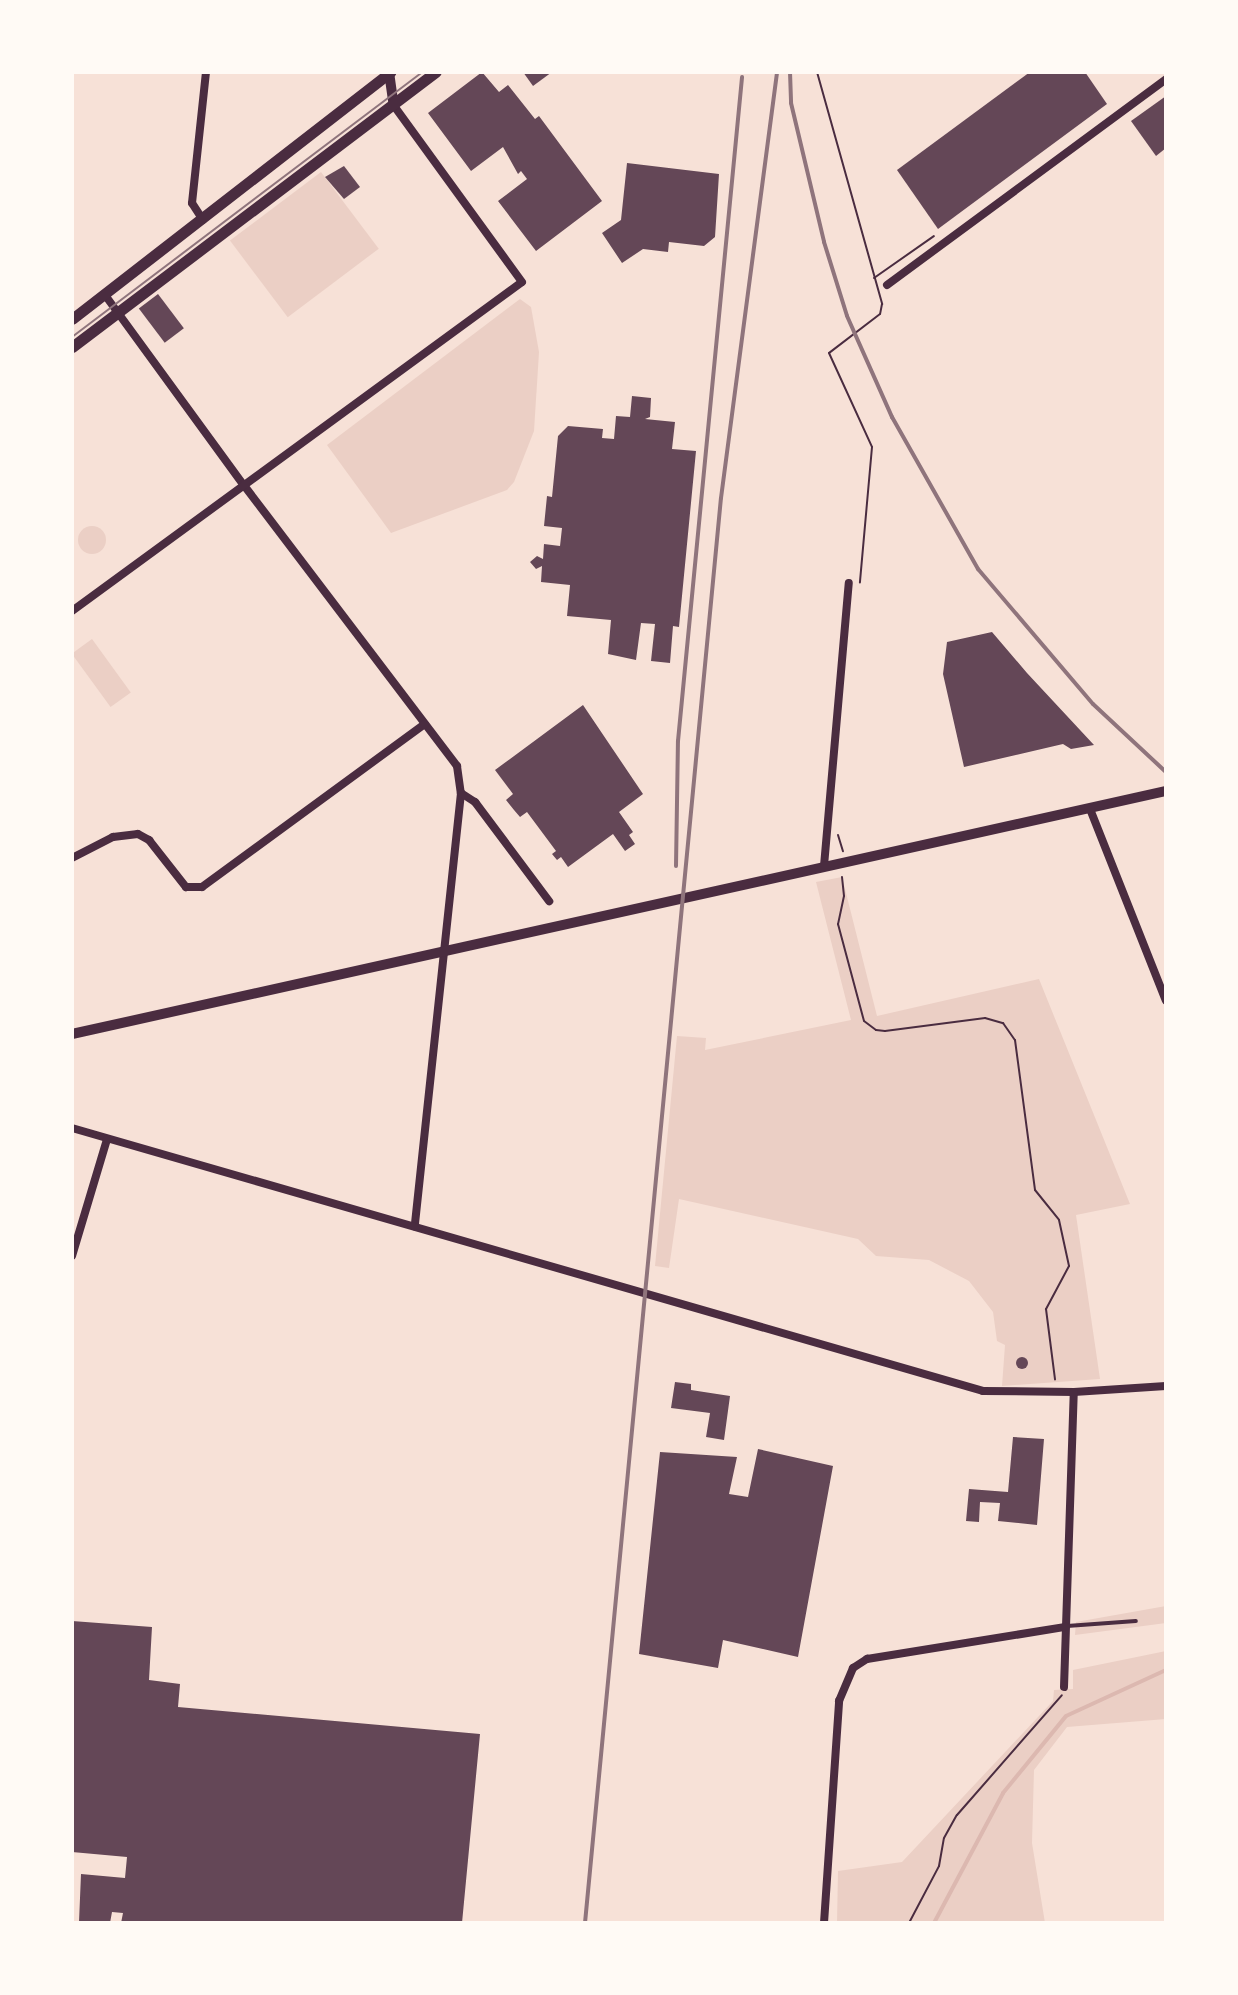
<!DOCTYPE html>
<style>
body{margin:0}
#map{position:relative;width:1238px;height:1995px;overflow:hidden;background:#f7e1d7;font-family:Karla,sans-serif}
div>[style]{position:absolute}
.green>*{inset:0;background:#ebcfc5;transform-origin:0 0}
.round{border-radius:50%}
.stream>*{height:4px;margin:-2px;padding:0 2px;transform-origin:2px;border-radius:2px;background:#dcb8b0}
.building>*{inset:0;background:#644757;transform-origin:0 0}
.path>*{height:2px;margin:-1px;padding:0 1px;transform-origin:1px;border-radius:1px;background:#4a2c40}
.service>*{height:4px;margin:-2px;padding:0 2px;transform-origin:2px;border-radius:2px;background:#4a2c40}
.minor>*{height:8px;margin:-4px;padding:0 4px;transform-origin:4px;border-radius:4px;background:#4a2c40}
.tertiary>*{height:10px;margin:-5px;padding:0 5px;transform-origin:5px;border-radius:5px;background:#4a2c40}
.secondary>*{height:11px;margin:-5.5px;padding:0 5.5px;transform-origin:5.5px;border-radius:5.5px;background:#4a2c40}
.tram>*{height:2px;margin:-1px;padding:0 1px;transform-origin:1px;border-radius:1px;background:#8f747c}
.rail>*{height:4px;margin:-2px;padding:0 2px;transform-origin:2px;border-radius:2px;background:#8f747c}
span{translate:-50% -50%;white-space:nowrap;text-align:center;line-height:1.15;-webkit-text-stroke:6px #fffaf5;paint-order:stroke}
.frame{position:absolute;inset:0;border:74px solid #fffaf5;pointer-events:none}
</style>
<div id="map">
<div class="green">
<div style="left:321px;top:172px;width:96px;height:114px;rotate:53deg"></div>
<div style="clip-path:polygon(520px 299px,531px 307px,539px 352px,534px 431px,514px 482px,507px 490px,391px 533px,327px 445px)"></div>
<div class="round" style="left:78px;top:526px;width:28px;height:28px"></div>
<div style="left:92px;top:639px;width:66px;height:25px;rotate:54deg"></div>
<div style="clip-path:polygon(842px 877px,877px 1016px,1039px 979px,1130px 1204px,1076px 1215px,1100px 1379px,1002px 1386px,1005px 1345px,997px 1341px,993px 1312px,969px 1281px,929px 1260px,876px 1256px,858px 1239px,679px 1199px,669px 1268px,655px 1266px,677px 1036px,706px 1038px,705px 1050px,851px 1020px,816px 882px)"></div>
<div style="clip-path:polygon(1166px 1606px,1166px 1623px,1075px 1635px,1076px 1622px)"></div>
<div style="clip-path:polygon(1166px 1651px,1166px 1719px,1067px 1727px,1034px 1770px,1032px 1843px,1045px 1923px,837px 1923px,838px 1871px,902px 1862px,1053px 1701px,1054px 1690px,1073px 1689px,1073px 1670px)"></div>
</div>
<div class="stream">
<div style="left:934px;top:1923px;width:147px;rotate:-62deg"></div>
<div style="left:1003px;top:1793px;width:99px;rotate:-50.7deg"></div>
<div style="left:1066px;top:1716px;width:110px;rotate:-24.7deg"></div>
</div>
<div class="building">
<div style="clip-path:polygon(482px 72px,499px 92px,508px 85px,535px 119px,539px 116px,602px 201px,536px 251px,498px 201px,527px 179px,521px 171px,518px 174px,503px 147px,471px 171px,428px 113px)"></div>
<div style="clip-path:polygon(523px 72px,552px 72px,533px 86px)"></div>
<div style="clip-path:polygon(1030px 72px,1085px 72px,1107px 104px,938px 229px,897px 170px)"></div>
<div style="clip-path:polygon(1166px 96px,1166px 148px,1156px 156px,1131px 121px)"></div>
<div style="clip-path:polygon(627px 163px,719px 174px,715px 237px,704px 246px,669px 242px,668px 252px,643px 249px,622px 263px,602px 233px,621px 220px)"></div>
<div style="clip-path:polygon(344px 166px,360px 187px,344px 199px,325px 177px)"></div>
<div style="left:158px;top:294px;width:43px;height:24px;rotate:53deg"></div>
<div style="clip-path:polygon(632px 396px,651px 398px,650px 417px,645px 419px,675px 422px,672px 449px,696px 451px,679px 627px,673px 626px,670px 663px,651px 661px,655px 624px,641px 623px,636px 660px,608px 654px,611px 620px,567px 616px,570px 585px,541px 582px,542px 566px,536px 569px,530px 562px,537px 556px,543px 559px,544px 544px,560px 546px,562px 528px,544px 526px,547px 496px,552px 497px,558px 436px,568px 426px,603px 429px,602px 438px,614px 439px,616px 416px,630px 417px)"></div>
<div style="clip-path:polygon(992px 632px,1027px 673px,1094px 745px,1071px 749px,1063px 744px,964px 767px,943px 674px,947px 642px)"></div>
<div style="clip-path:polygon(583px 705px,643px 794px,619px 812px,633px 832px,629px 835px,635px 844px,625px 851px,613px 834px,568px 867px,561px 857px,557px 860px,552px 854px,556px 851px,527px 812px,520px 817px,514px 810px,506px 800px,513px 794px,495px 770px)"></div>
<div class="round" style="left:1016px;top:1357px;width:12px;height:12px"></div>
<div style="clip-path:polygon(675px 1382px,691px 1384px,691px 1390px,730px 1396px,724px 1440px,706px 1437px,710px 1413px,671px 1408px)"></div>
<div style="clip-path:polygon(1013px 1437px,1044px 1439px,1037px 1525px,998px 1521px,1000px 1503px,980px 1502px,979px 1522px,966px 1521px,969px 1489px,1008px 1492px)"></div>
<div style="clip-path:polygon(758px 1449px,833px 1466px,798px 1657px,723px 1640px,718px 1668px,639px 1654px,660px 1452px,737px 1457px,729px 1494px,748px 1497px)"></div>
<div style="clip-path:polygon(72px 1621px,152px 1627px,149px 1680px,180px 1684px,178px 1707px,480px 1734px,462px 1923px,121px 1923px,123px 1913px,112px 1912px,110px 1923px,79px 1922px,81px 1874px,125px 1878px,127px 1857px,72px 1852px)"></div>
</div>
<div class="path">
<div style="left:817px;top:72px;width:241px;rotate:74.3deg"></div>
<div style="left:882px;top:304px;width:10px;rotate:101deg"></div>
<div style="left:880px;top:314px;width:64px;rotate:142.6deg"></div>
<div style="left:829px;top:353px;width:103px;rotate:65.4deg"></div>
<div style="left:872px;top:447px;width:136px;rotate:95.1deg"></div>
<div style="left:874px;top:278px;width:73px;rotate:-35deg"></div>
<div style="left:838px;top:835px;width:17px;rotate:73deg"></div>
<div style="left:842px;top:877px;width:19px;rotate:84deg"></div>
<div style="left:844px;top:896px;width:29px;rotate:102deg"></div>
<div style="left:838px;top:924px;width:100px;rotate:75deg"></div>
<div style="left:864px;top:1021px;width:15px;rotate:37deg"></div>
<div style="left:876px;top:1030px;width:9px;rotate:6deg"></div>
<div style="left:885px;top:1031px;width:101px;rotate:-7.4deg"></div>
<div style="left:985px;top:1018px;width:19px;rotate:16deg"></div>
<div style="left:1003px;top:1023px;width:21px;rotate:55deg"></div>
<div style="left:1015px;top:1040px;width:151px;rotate:82.4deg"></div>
<div style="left:1035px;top:1190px;width:38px;rotate:51deg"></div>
<div style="left:1059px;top:1220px;width:47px;rotate:77.7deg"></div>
<div style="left:1069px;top:1266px;width:49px;rotate:118.1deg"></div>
<div style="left:1046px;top:1309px;width:71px;rotate:82.7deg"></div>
<div style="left:909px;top:1923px;width:64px;rotate:-62.2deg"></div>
<div style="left:939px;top:1866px;width:28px;rotate:-80deg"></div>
<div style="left:944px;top:1838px;width:26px;rotate:-61deg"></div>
<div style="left:957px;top:1815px;width:159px;rotate:-48.8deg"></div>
</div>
<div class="service">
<div style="left:1067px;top:1626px;width:69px;rotate:-4.1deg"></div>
</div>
<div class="minor">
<div style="left:203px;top:220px;width:20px;rotate:-123deg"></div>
<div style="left:192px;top:203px;width:132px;rotate:-83.9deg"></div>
<div style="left:887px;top:285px;width:347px;rotate:-36.4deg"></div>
<div style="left:105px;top:295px;width:234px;rotate:53.9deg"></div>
<div style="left:243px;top:484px;width:354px;rotate:52.8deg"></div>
<div style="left:457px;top:766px;width:27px;rotate:82deg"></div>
<div style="left:461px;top:793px;width:436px;rotate:96.1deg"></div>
<div style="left:72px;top:611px;width:557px;rotate:-36.17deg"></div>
<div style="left:522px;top:282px;width:218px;rotate:-126deg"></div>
<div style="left:461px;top:793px;width:17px;rotate:33deg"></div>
<div style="left:475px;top:802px;width:124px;rotate:53.2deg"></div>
<div style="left:1090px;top:809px;width:206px;rotate:68.4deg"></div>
<div style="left:72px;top:858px;width:46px;rotate:-27.1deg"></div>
<div style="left:113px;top:837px;width:25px;rotate:-7deg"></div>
<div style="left:138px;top:834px;width:13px;rotate:29deg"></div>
<div style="left:149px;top:840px;width:60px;rotate:51.8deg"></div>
<div style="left:186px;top:887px;width:16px"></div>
<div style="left:202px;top:887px;width:276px;rotate:-36.2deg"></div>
<div style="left:824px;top:866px;width:284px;rotate:-85deg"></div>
<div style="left:72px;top:1128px;width:948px;rotate:16.1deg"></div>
<div style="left:983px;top:1391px;width:91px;rotate:0.6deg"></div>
<div style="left:1074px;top:1392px;width:92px;rotate:-3.7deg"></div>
<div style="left:72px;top:1256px;width:122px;rotate:-73.3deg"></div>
<div style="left:1064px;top:1687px;width:295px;rotate:-88.1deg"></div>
<div style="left:824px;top:1923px;width:223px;rotate:-86.1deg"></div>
<div style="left:839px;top:1701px;width:36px;rotate:-67deg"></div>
<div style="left:853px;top:1668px;width:17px;rotate:-33deg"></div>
<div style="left:867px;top:1659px;width:201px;rotate:-9.2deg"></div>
</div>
<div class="tertiary">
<div style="left:389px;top:72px;width:34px;rotate:82deg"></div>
<div style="left:72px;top:1034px;width:1121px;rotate:-12.52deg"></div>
</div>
<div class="secondary">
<div style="left:72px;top:319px;width:403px;rotate:-37.8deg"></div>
<div style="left:72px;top:347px;width:456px;rotate:-37.1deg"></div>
</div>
<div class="tram">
<div style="left:72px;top:337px;width:439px;rotate:-37.1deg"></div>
</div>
<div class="rail">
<div style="left:790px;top:72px;width:31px;rotate:88deg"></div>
<div style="left:791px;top:103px;width:143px;rotate:76.6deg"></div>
<div style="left:824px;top:242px;width:77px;rotate:72.7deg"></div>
<div style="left:847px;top:316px;width:111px;rotate:66deg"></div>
<div style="left:892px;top:417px;width:175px;rotate:60.5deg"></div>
<div style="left:978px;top:569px;width:177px;rotate:49.6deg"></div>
<div style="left:1093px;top:704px;width:100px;rotate:43deg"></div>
<div style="left:676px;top:866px;width:125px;rotate:-89.1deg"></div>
<div style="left:678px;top:741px;width:667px;rotate:-84.49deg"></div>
<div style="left:585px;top:1923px;width:1431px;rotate:-84.55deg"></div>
<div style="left:721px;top:498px;width:430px;rotate:-82.5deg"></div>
</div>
<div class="frame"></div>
</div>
